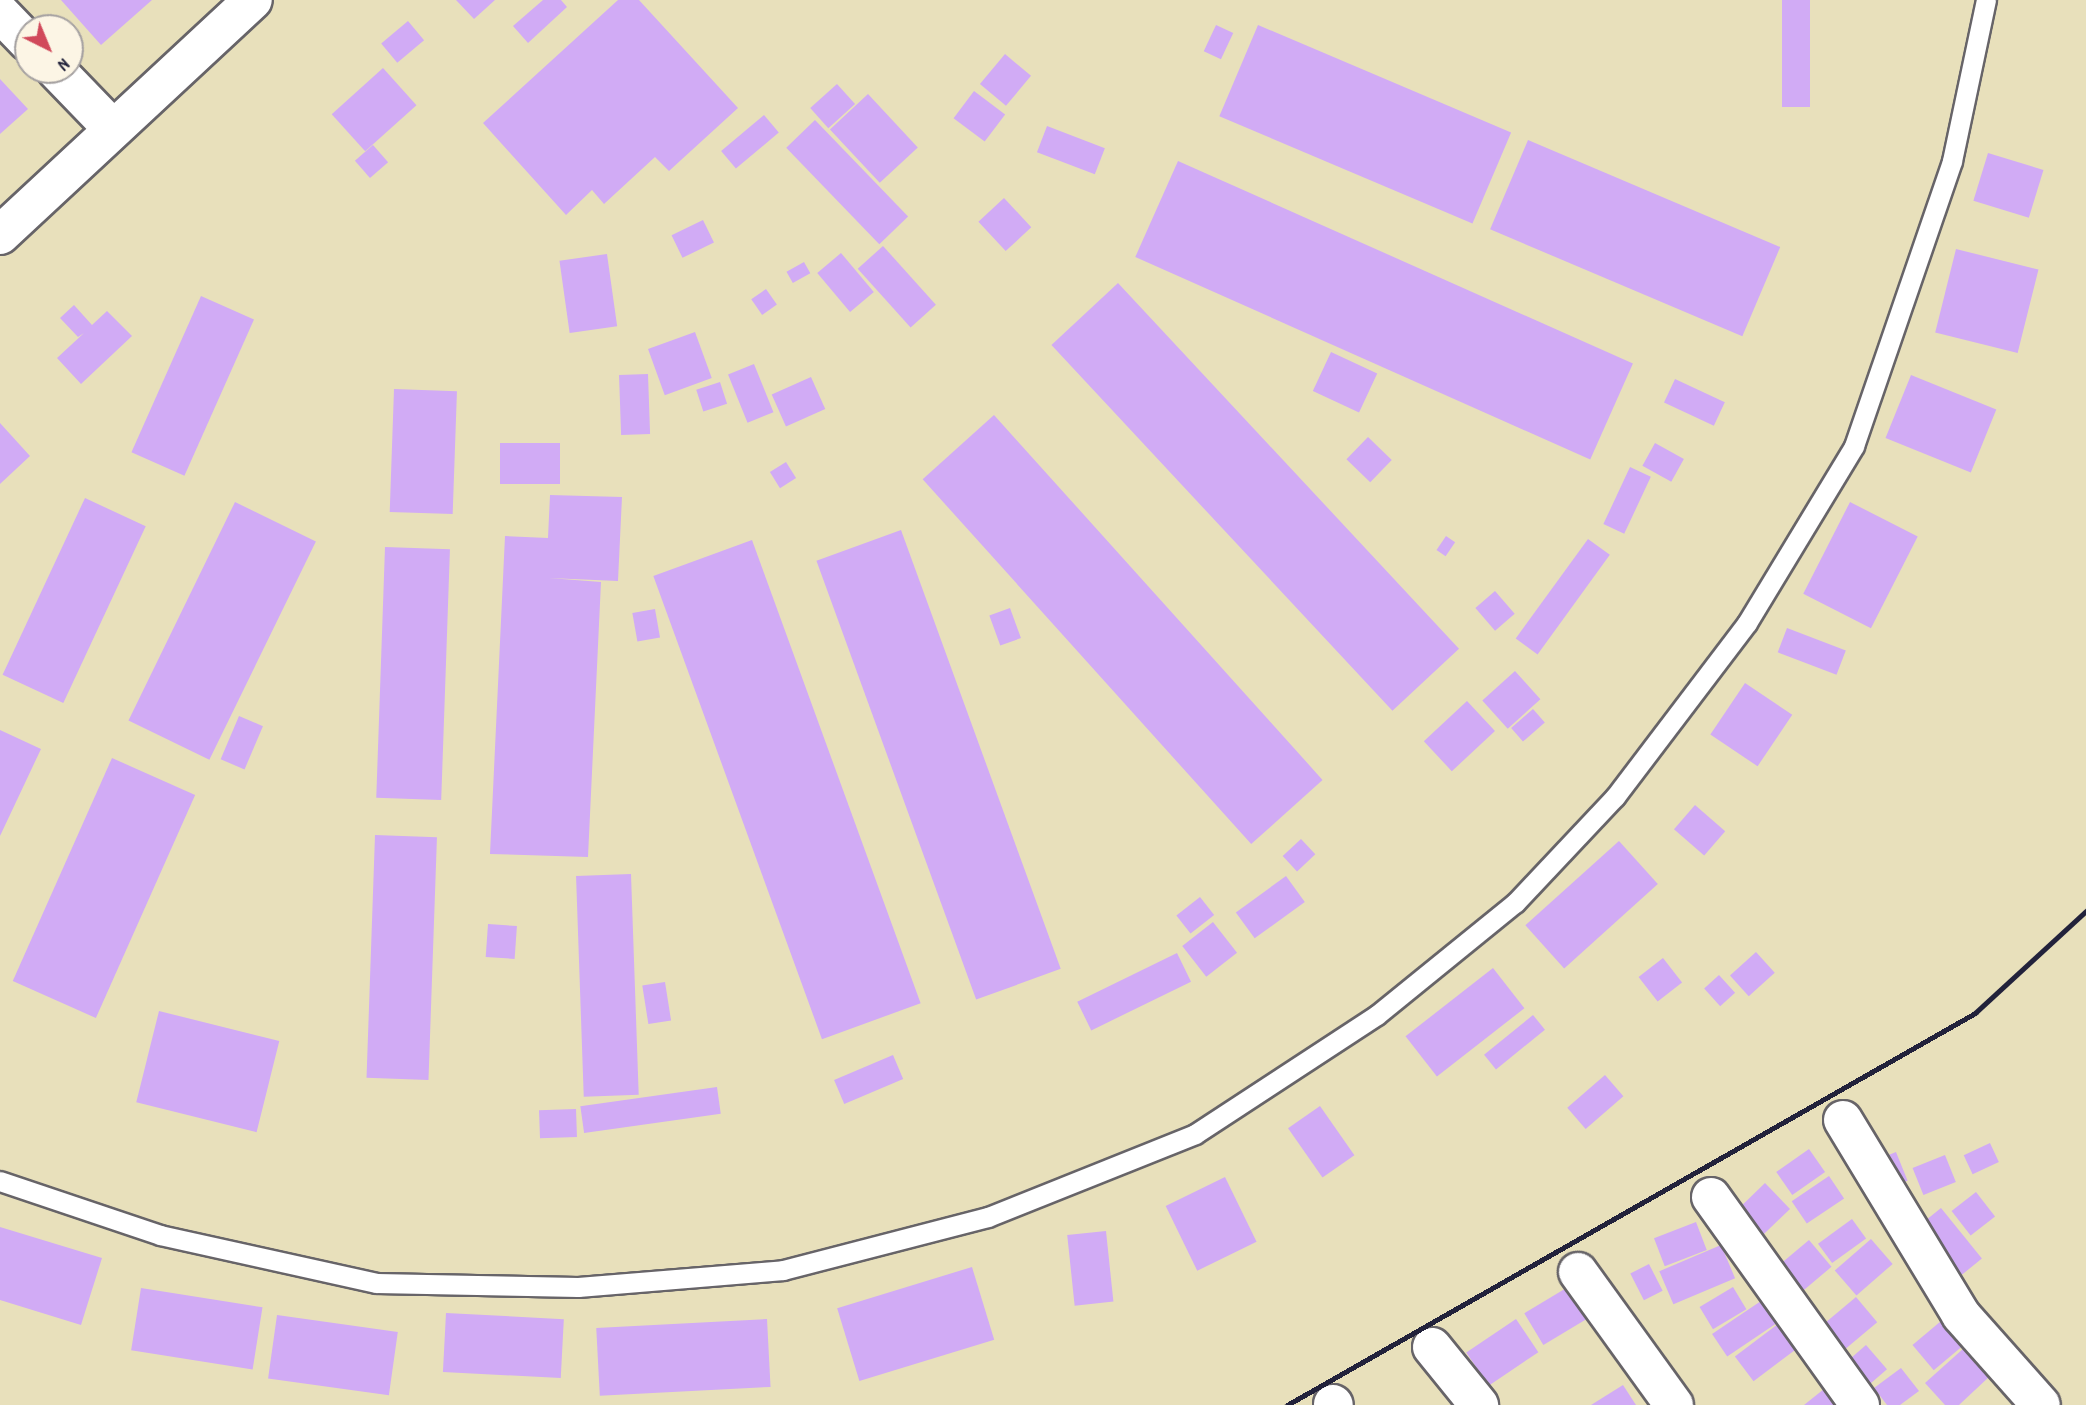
<!DOCTYPE html>
<style>
body{margin:0}
#map{position:relative;width:2086px;height:1405px;overflow:hidden;background:#e8e0bb;font-family:Dekko,sans-serif}
div>[style]{position:absolute}
.building>*{inset:0;background:#d1abf5;transform-origin:0 0}
.roads{filter:drop-shadow(2px 0 #676468) drop-shadow(-2px 0 #676468) drop-shadow(0 2px #676468) drop-shadow(0 -2px #676468)}
.service>*{height:19px;margin:-9.5px;padding:0 9.5px;transform-origin:9.5px;border-radius:9.5px;background:#fff}
.minor>*{height:38px;margin:-19px;padding:0 19px;transform-origin:19px;border-radius:19px;background:#fff}
.rail>*{height:5px;margin:-2.5px;padding:0 2.5px;transform-origin:2.5px;border-radius:2.5px;background:#22223b}
span{translate:-50% -50%;white-space:nowrap;text-align:center;line-height:1.15;-webkit-text-stroke:7px #fcf5e5;paint-order:stroke}
.north{position:absolute;left:14px;top:14px;width:70px;height:70px;box-sizing:border-box;background:#fcf5e5;border:2px solid #a5a1a1;border-radius:50%;rotate:137deg;font-size:19px;font-weight:700;line-height:28px;text-align:center;color:#22223b}
.north::after{content:'';display:block;margin:auto;width:24px;height:32px;background:#d1495b;clip-path:polygon(50% 0,100% 100%,50% 72%,0 100%)}
</style>
<div id="map">
<div class="building">
<div style="clip-path:polygon(61px 0,152px 0,101px 45px)"></div>
<div style="clip-path:polygon(456px 0,495px 0,474px 19px)"></div>
<div style="clip-path:polygon(543px 0,561px 0,567px 7px,528px 43px,513px 26px)"></div>
<div style="clip-path:polygon(618px 0,639px 0,738px 108px,669px 171px,655px 157px,604px 204px,592px 190px,566px 215px,483px 123px)"></div>
<div style="left:1782px;top:0;width:28px;height:107px"></div>
<div style="left:408px;top:21px;width:25px;height:35px;rotate:50deg"></div>
<div style="left:1216px;top:25px;width:19px;height:29px;rotate:25deg"></div>
<div style="left:1258px;top:25px;width:275px;height:99px;rotate:23deg"></div>
<div style="left:1005px;top:54px;width:34px;height:39px;rotate:40deg"></div>
<div style="left:383px;top:68px;width:50px;height:69px;rotate:48deg"></div>
<div style="clip-path:polygon(0 79px,28px 109px,0 134px)"></div>
<div style="left:837px;top:84px;width:27px;height:36px;rotate:48deg"></div>
<div style="left:974px;top:91px;width:39px;height:34px;rotate:37deg"></div>
<div style="left:868px;top:94px;width:73px;height:52px;rotate:47deg"></div>
<div style="left:764px;top:115px;width:23px;height:56px;rotate:50deg"></div>
<div style="left:815px;top:120px;width:134px;height:40px;rotate:46deg"></div>
<div style="left:1047px;top:126px;width:62px;height:28px;rotate:21deg"></div>
<div style="left:1528px;top:140px;width:274px;height:97px;rotate:23deg"></div>
<div style="left:373px;top:145px;width:23px;height:24px;rotate:49deg"></div>
<div style="left:1988px;top:153px;width:58px;height:50px;rotate:17deg"></div>
<div style="left:1178px;top:161px;width:498px;height:105px;rotate:24deg"></div>
<div style="left:1004px;top:198px;width:40px;height:35px;rotate:47deg"></div>
<div style="left:703px;top:220px;width:25px;height:35px;rotate:64deg"></div>
<div style="left:883px;top:246px;width:79px;height:34px;rotate:48deg"></div>
<div style="left:1956px;top:249px;width:85px;height:86px;rotate:14deg"></div>
<div style="left:841px;top:253px;width:51px;height:31px;rotate:50deg"></div>
<div style="left:607px;top:254px;width:73px;height:48px;rotate:82deg"></div>
<div style="left:804px;top:262px;width:13px;height:20px;rotate:61deg"></div>
<div style="left:1118px;top:283px;width:500px;height:91px;rotate:47deg"></div>
<div style="left:766px;top:289px;width:19px;height:18px;rotate:55deg"></div>
<div style="left:201px;top:296px;width:58px;height:171px;rotate:24deg"></div>
<div style="clip-path:polygon(74px 305px,92px 325px,107px 311px,132px 336px,81px 384px,57px 358px,84px 333px,78px 337px,60px 318px)"></div>
<div style="left:695px;top:332px;width:49px;height:50px;rotate:70deg"></div>
<div style="left:1331px;top:352px;width:51px;height:43px;rotate:25deg"></div>
<div style="left:754px;top:364px;width:52px;height:28px;rotate:68deg"></div>
<div style="left:648px;top:374px;width:60px;height:29px;rotate:88deg"></div>
<div style="left:1911px;top:375px;width:92px;height:68px;rotate:22deg"></div>
<div style="left:811px;top:377px;width:35px;height:43px;rotate:66deg"></div>
<div style="left:1675px;top:379px;width:55px;height:26px;rotate:25deg"></div>
<div style="left:720px;top:382px;width:23px;height:25px;rotate:72deg"></div>
<div style="left:394px;top:389px;width:63px;height:123px;rotate:2deg"></div>
<div style="left:994px;top:415px;width:491px;height:96px;rotate:48deg"></div>
<div style="clip-path:polygon(0 423px,30px 456px,0 484px)"></div>
<div style="left:1368px;top:437px;width:33px;height:31px;rotate:44deg"></div>
<div style="left:560px;top:443px;width:41px;height:60px;rotate:90deg"></div>
<div style="left:1655px;top:443px;width:33px;height:26px;rotate:29deg"></div>
<div style="left:786px;top:462px;width:19px;height:19px;rotate:58deg"></div>
<div style="left:1630px;top:467px;width:23px;height:63px;rotate:25deg"></div>
<div style="clip-path:polygon(550px 495px,622px 497px,618px 581px,549px 578px,601px 582px,588px 857px,490px 854px,505px 536px,548px 538px)"></div>
<div style="left:85px;top:498px;width:67px;height:195px;rotate:25deg"></div>
<div style="left:235px;top:502px;width:90px;height:243px;rotate:26deg"></div>
<div style="left:1850px;top:502px;width:76px;height:103px;rotate:27deg"></div>
<div style="left:901px;top:530px;width:467px;height:90px;rotate:70deg"></div>
<div style="left:1446px;top:536px;width:11px;height:17px;rotate:34deg"></div>
<div style="left:1588px;top:539px;width:27px;height:123px;rotate:36deg"></div>
<div style="left:752px;top:540px;width:493px;height:105px;rotate:70deg"></div>
<div style="left:385px;top:547px;width:65px;height:251px;rotate:2deg"></div>
<div style="left:1495px;top:591px;width:30px;height:26px;rotate:49deg"></div>
<div style="left:1010px;top:608px;width:32px;height:22px;rotate:70deg"></div>
<div style="left:655px;top:609px;width:29px;height:23px;rotate:80deg"></div>
<div style="left:1787px;top:628px;width:63px;height:26px;rotate:21deg"></div>
<div style="left:1515px;top:671px;width:38px;height:44px;rotate:48deg"></div>
<div style="left:1745px;top:683px;width:57px;height:62px;rotate:34deg"></div>
<div style="left:1467px;top:701px;width:41px;height:59px;rotate:47deg"></div>
<div style="left:1533px;top:709px;width:18px;height:29px;rotate:49deg"></div>
<div style="left:239px;top:716px;width:26px;height:47px;rotate:23deg"></div>
<div style="clip-path:polygon(0 730px,41px 749px,0 836px)"></div>
<div style="left:112px;top:758px;width:91px;height:244px;rotate:24deg"></div>
<div style="left:1695px;top:805px;width:40px;height:32px;rotate:41deg"></div>
<div style="left:375px;top:835px;width:62px;height:243px;rotate:2deg"></div>
<div style="left:1301px;top:839px;width:21px;height:25px;rotate:47deg"></div>
<div style="left:1619px;top:841px;width:58px;height:126px;rotate:48deg"></div>
<div style="left:631px;top:874px;width:221px;height:55px;rotate:88deg"></div>
<div style="left:1286px;top:876px;width:32px;height:62px;rotate:54deg"></div>
<div style="left:1200px;top:897px;width:23px;height:30px;rotate:52deg"></div>
<div style="left:1213px;top:922px;width:39px;height:39px;rotate:52deg"></div>
<div style="left:488px;top:924px;width:29px;height:33px;rotate:4deg"></div>
<div style="left:1756px;top:952px;width:28px;height:35px;rotate:48deg"></div>
<div style="left:1177px;top:953px;width:32px;height:111px;rotate:64deg"></div>
<div style="left:1663px;top:958px;width:31px;height:31px;rotate:52deg"></div>
<div style="left:1493px;top:968px;width:51px;height:111px;rotate:52deg"></div>
<div style="left:1719px;top:975px;width:24px;height:20px;rotate:48deg"></div>
<div style="left:665px;top:982px;width:39px;height:23px;rotate:81deg"></div>
<div style="left:159px;top:1011px;width:124px;height:94px;rotate:14deg"></div>
<div style="left:1533px;top:1015px;width:19px;height:63px;rotate:51deg"></div>
<div style="left:893px;top:1055px;width:26px;height:64px;rotate:67deg"></div>
<div style="left:1605px;top:1075px;width:28px;height:50px;rotate:49deg"></div>
<div style="left:717px;top:1087px;width:27px;height:138px;rotate:82deg"></div>
<div style="left:1320px;top:1106px;width:60px;height:39px;rotate:55deg"></div>
<div style="left:576px;top:1109px;width:28px;height:37px;rotate:88deg"></div>
<div style="left:1990px;top:1143px;width:21px;height:29px;rotate:65deg"></div>
<div style="left:1809px;top:1149px;width:28px;height:40px;rotate:55deg"></div>
<div style="left:1896px;top:1152px;width:31px;height:22px;rotate:68deg"></div>
<div style="left:1945px;top:1155px;width:29px;height:35px;rotate:68deg"></div>
<div style="left:1829px;top:1176px;width:27px;height:45px;rotate:56deg"></div>
<div style="left:1225px;top:1177px;width:72px;height:66px;rotate:64deg"></div>
<div style="left:1765px;top:1183px;width:36px;height:42px;rotate:46deg"></div>
<div style="left:1976px;top:1192px;width:31px;height:31px;rotate:52deg"></div>
<div style="left:1941px;top:1208px;width:65px;height:31px;rotate:51deg"></div>
<div style="left:1852px;top:1219px;width:24px;height:42px;rotate:54deg"></div>
<div style="left:1696px;top:1222px;width:30px;height:45px;rotate:69deg"></div>
<div style="clip-path:polygon(0 1227px,102px 1258px,81px 1325px,0 1300px)"></div>
<div style="left:1106px;top:1231px;width:71px;height:39px;rotate:84deg"></div>
<div style="left:1871px;top:1239px;width:33px;height:48px;rotate:49deg"></div>
<div style="left:1809px;top:1240px;width:35px;height:50px;rotate:50deg"></div>
<div style="left:1721px;top:1245px;width:36px;height:67px;rotate:67deg"></div>
<div style="left:1649px;top:1264px;width:30px;height:21px;rotate:63deg"></div>
<div style="left:972px;top:1267px;width:76px;height:141px;rotate:73deg"></div>
<div style="left:1568px;top:1287px;width:37px;height:51px;rotate:59deg"></div>
<div style="left:1733px;top:1287px;width:26px;height:39px;rotate:59deg"></div>
<div style="left:141px;top:1288px;width:123px;height:63px;rotate:9deg"></div>
<div style="left:1856px;top:1297px;width:33px;height:58px;rotate:50deg"></div>
<div style="left:1761px;top:1301px;width:27px;height:59px;rotate:56deg"></div>
<div style="left:446px;top:1313px;width:118px;height:59px;rotate:3deg"></div>
<div style="left:277px;top:1315px;width:122px;height:64px;rotate:8deg"></div>
<div style="left:1947px;top:1316px;width:33px;height:45px;rotate:50deg"></div>
<div style="left:767px;top:1319px;width:68px;height:171px;rotate:87deg"></div>
<div style="left:1516px;top:1319px;width:40px;height:60px;rotate:56deg"></div>
<div style="left:1778px;top:1324px;width:31px;height:54px;rotate:53deg"></div>
<div style="left:1866px;top:1345px;width:32px;height:35px;rotate:49deg"></div>
<div style="clip-path:polygon(1964px 1348px,1990px 1376px,1959px 1405px,1945px 1405px,1925px 1383px)"></div>
<div style="clip-path:polygon(1901px 1368px,1919px 1391px,1900px 1405px,1887px 1405px,1874px 1388px)"></div>
<div style="clip-path:polygon(1623px 1385px,1636px 1405px,1591px 1405px)"></div>
<div style="clip-path:polygon(1824px 1389px,1837px 1405px,1804px 1405px)"></div>
</div>
<div class="roads">
<div class="service">
<div style="left:0;top:1181px;width:169px;rotate:18.6deg"></div>
<div style="left:160px;top:1235px;width:221px;rotate:12.5deg"></div>
<div style="left:376px;top:1283px;width:202px;rotate:1.1deg"></div>
<div style="left:578px;top:1287px;width:206px;rotate:-4.7deg"></div>
<div style="left:783px;top:1270px;width:212px;rotate:-14.5deg"></div>
<div style="left:988px;top:1217px;width:223px;rotate:-21.8deg"></div>
<div style="left:1195px;top:1134px;width:217px;rotate:-33.2deg"></div>
<div style="left:1377px;top:1015px;width:178px;rotate:-39.1deg"></div>
<div style="left:1515px;top:903px;width:146px;rotate:-46.7deg"></div>
<div style="left:1615px;top:797px;width:218px;rotate:-52.8deg"></div>
<div style="left:1747px;top:623px;width:207px;rotate:-58.8deg"></div>
<div style="left:1854px;top:446px;width:301px;rotate:-71deg"></div>
<div style="left:1952px;top:161px;width:165px;rotate:-78.1deg"></div>
</div>
<div class="minor">
<div style="left:0;top:13px;width:40px;rotate:46deg"></div>
<div style="left:56px;top:70px;width:82px;rotate:46deg"></div>
<div style="left:0;top:235px;width:345px;rotate:-42.9deg"></div>
<div style="left:1843px;top:1120px;width:228px;rotate:58.8deg"></div>
<div style="left:1961px;top:1315px;width:120px;rotate:48.4deg"></div>
<div style="left:1711px;top:1197px;width:256px;rotate:54.4deg"></div>
<div style="left:1578px;top:1272px;width:164px;rotate:54.2deg"></div>
<div style="left:1432px;top:1347px;width:75px;rotate:51deg"></div>
<div style="left:1333px;top:1404px;width:1px;rotate:45deg"></div>
</div>
</div>
<div class="rail">
<div style="left:1287px;top:1405px;width:792px;rotate:-29.67deg"></div>
<div style="left:1975px;top:1013px;width:151px;rotate:-42.6deg"></div>
</div>
<div class="north">N</div>
</div>
